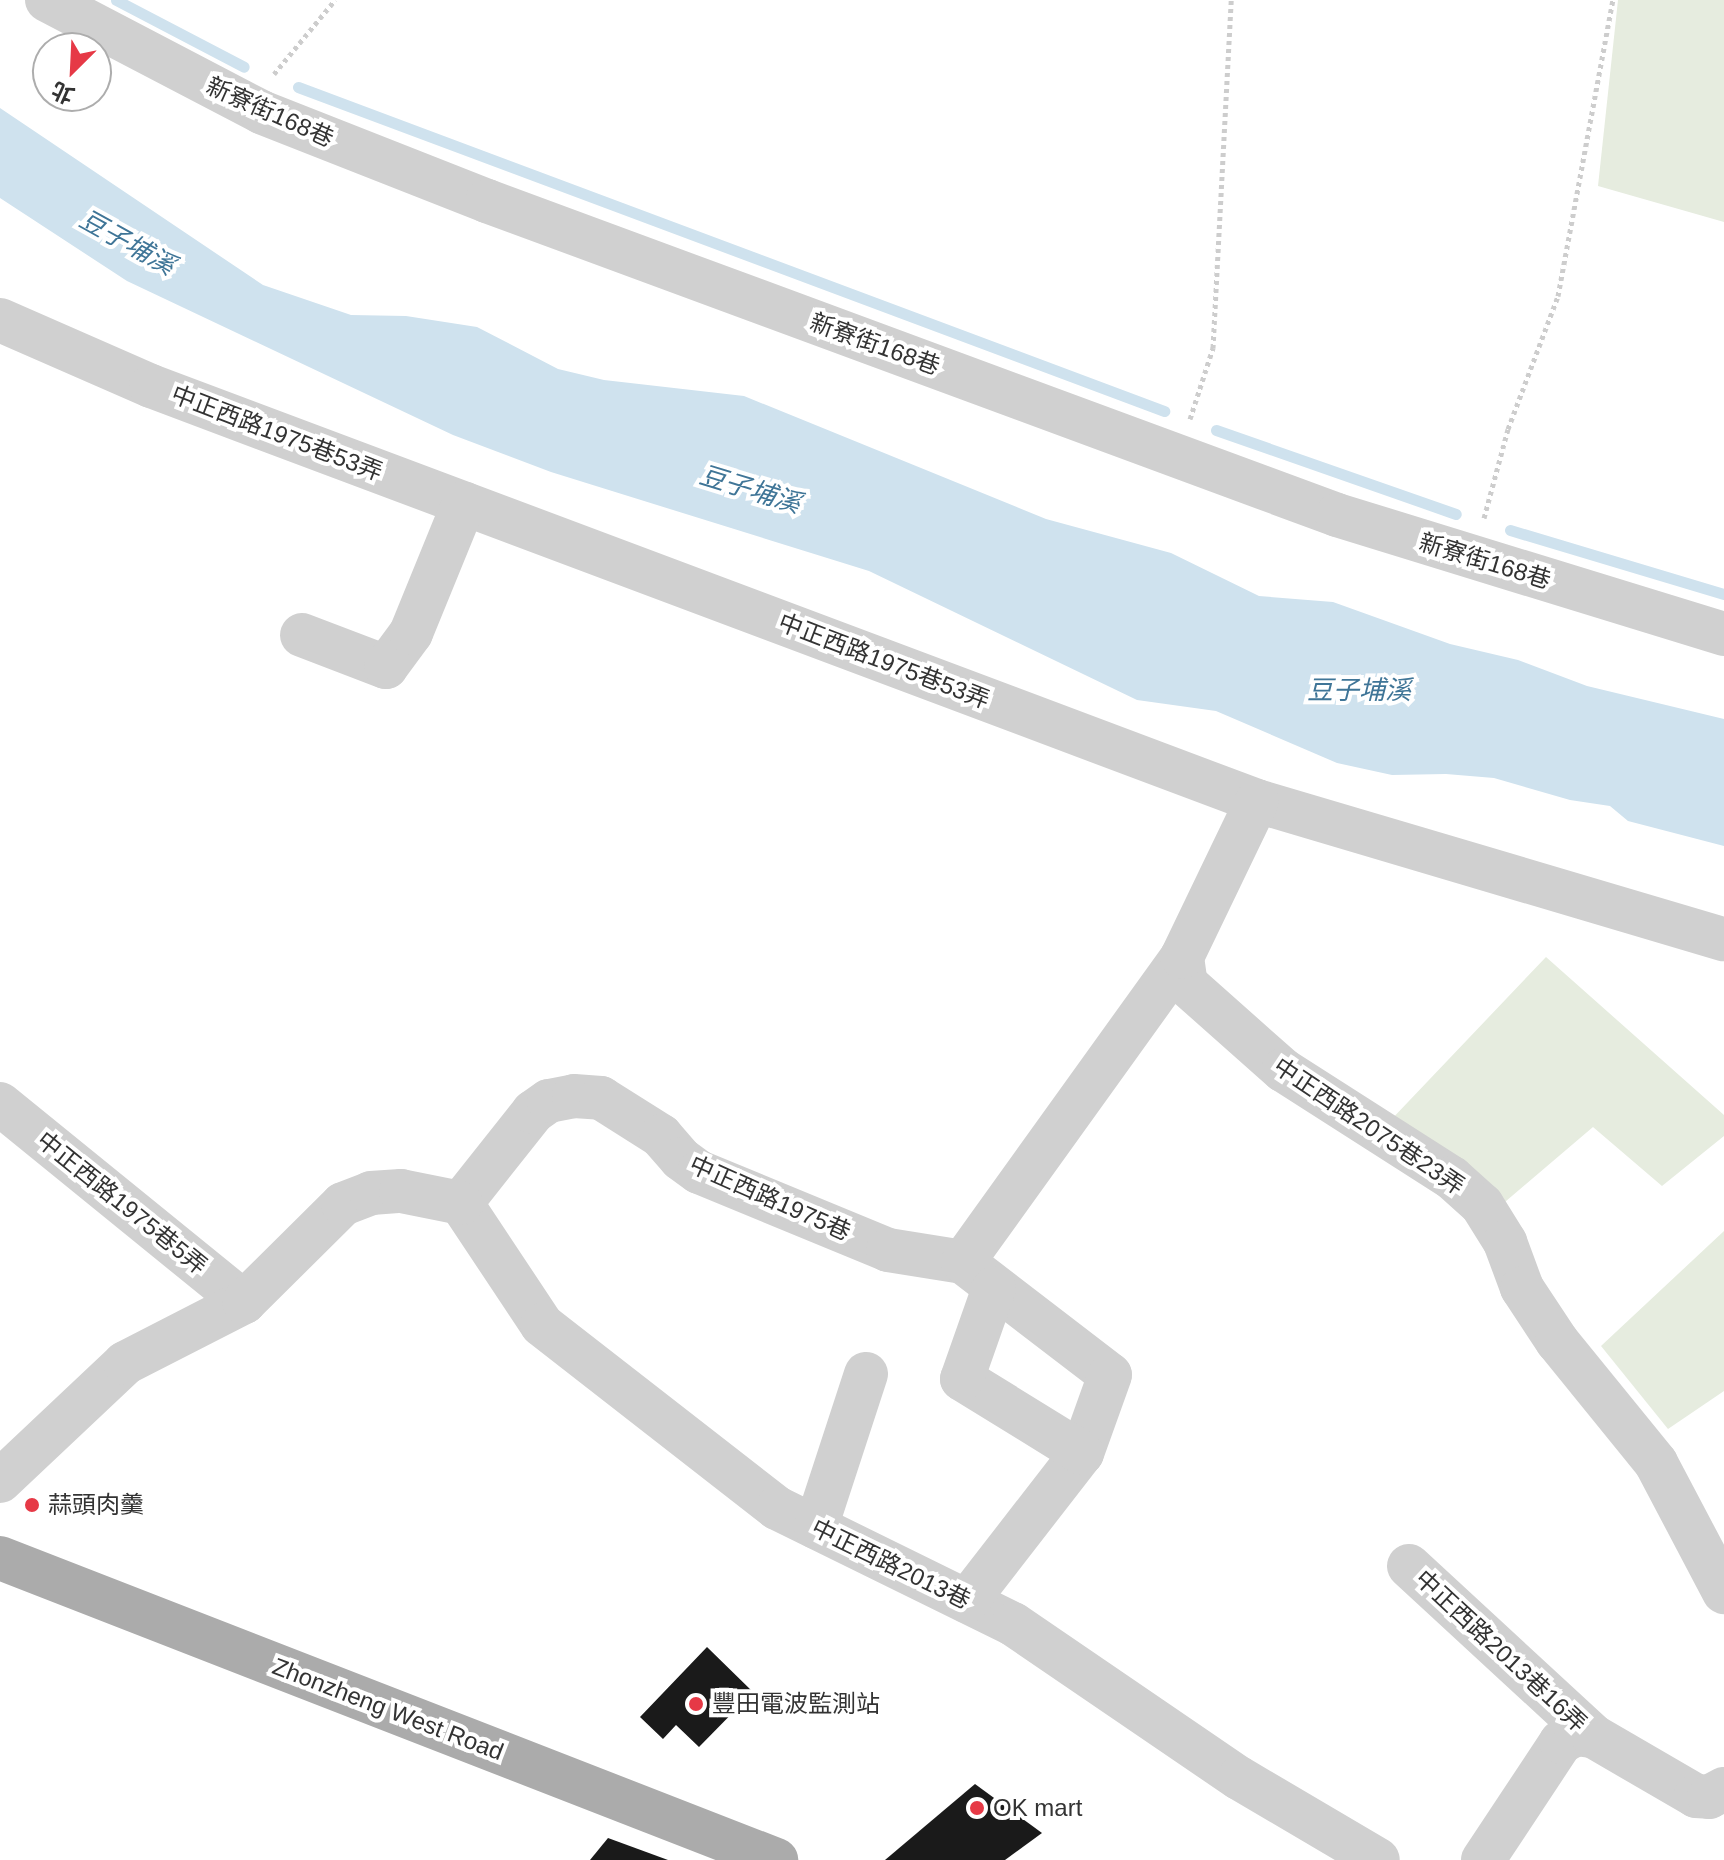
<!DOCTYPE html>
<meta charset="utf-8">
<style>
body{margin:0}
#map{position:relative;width:1724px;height:1860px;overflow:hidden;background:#fff;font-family:Arial,"Noto Sans TC",sans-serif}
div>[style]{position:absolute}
.green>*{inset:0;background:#e6ecdf}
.water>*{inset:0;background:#cfe2ee}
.stream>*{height:11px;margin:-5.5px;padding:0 5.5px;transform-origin:5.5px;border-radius:5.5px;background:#cfe2ee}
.building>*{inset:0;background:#1a1a1a}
.path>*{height:5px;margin-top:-2.5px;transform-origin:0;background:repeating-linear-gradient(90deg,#cdcdcd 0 4px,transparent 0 8px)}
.minor>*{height:44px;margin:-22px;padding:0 22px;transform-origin:22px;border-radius:22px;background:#d0d0d0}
.major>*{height:44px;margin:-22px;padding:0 22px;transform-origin:22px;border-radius:22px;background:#ababab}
.dots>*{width:22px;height:22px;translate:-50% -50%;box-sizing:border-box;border:4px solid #fff;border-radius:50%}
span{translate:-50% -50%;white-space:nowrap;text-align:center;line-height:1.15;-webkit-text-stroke:8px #fff;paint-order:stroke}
.street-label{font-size:24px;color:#333}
.poi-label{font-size:24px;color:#333}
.left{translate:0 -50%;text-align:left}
.water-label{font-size:26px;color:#3f7597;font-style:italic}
.north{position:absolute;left:32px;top:32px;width:80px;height:80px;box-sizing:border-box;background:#fff;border:2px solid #adadad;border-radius:50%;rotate:204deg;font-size:22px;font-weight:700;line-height:32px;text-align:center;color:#333}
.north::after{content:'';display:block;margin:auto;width:28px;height:36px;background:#e63946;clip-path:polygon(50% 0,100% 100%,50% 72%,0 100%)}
</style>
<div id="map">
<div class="green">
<div style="clip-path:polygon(1618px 0,1724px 0,1724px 222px,1598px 186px)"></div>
<div style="clip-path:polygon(1546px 957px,1724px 1115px,1724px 1136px,1662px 1186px,1593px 1127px,1485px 1219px,1369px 1143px)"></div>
<div style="clip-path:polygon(1724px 1231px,1724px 1391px,1668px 1429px,1601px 1346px)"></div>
</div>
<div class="water">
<div style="clip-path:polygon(0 108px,263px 285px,351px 315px,406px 316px,477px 327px,558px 369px,604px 380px,744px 396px,1046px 519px,1171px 553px,1259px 596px,1333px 602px,1450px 644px,1518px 660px,1587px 686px,1724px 719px,1724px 846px,1628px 821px,1610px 806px,1570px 800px,1494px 778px,1446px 774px,1392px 775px,1337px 763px,1216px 711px,1137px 700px,869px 571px,551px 472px,453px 435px,127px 281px,0 198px)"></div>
</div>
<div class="stream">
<div style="left:116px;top:0;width:144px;rotate:27.6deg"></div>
<div style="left:298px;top:87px;width:925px;rotate:20.51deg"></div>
<div style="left:1216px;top:430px;width:254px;rotate:19.3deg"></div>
<div style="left:1510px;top:530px;width:223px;rotate:16.7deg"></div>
</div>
<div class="building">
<div style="clip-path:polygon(707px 1647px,753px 1692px,699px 1747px,676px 1725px,663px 1739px,640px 1717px)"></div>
<div style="clip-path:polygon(975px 1784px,1042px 1833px,1005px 1860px,885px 1860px)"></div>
<div style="clip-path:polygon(608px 1838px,668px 1860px,590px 1860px)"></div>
</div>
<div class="path">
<div style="left:274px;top:74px;width:96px;rotate:-50.5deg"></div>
<div style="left:1190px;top:419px;width:75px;rotate:-72.1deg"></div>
<div style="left:1213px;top:348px;width:348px;rotate:-87deg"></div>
<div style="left:1484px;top:518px;width:92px;rotate:-74.9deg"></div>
<div style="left:1508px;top:429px;width:142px;rotate:-69.4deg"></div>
<div style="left:1558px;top:296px;width:301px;rotate:-79.5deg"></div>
</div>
<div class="minor">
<div style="left:47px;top:0;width:242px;rotate:27.6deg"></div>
<div style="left:261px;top:112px;width:243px;rotate:21.5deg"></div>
<div style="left:487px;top:201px;width:906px;rotate:20.27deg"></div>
<div style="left:1337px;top:515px;width:405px;rotate:17.1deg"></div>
<div style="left:0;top:320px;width:165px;rotate:23.6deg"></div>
<div style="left:151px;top:386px;width:1181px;rotate:20.57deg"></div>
<div style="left:1257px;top:801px;width:487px;rotate:16.5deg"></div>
<div style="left:302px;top:635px;width:90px;rotate:20.9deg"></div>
<div style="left:386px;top:667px;width:42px;rotate:-53.7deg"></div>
<div style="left:411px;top:633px;width:140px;rotate:-67.8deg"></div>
<div style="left:1182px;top:957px;width:27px;rotate:82deg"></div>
<div style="left:1186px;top:984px;width:130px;rotate:41.6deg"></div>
<div style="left:1283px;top:1070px;width:201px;rotate:32.6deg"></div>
<div style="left:1452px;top:1178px;width:40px;rotate:42deg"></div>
<div style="left:1482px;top:1205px;width:44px;rotate:58.1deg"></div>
<div style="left:1505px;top:1242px;width:49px;rotate:69.7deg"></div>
<div style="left:1522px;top:1288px;width:64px;rotate:56.6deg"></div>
<div style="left:1557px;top:1341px;width:157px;rotate:50.9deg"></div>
<div style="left:1656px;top:1463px;width:146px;rotate:62.2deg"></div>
<div style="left:0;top:1104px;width:314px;rotate:39.1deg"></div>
<div style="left:461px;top:1203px;width:146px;rotate:56.4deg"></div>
<div style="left:542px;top:1325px;width:298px;rotate:37.9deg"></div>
<div style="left:777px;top:1508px;width:263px;rotate:26.2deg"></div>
<div style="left:1013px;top:1624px;width:273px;rotate:34.3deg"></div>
<div style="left:1239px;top:1778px;width:161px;rotate:30.5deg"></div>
<div style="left:461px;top:1203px;width:116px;rotate:-51.6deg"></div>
<div style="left:533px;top:1112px;width:19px;rotate:-35deg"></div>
<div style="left:549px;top:1101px;width:25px;rotate:-11deg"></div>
<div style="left:574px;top:1096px;width:27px;rotate:4deg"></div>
<div style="left:601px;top:1098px;width:71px;rotate:32.3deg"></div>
<div style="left:661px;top:1136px;width:30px;rotate:49deg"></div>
<div style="left:681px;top:1159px;width:22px;rotate:36deg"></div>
<div style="left:699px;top:1172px;width:204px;rotate:22.4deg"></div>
<div style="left:888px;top:1250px;width:76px;rotate:9.1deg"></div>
<div style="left:963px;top:1262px;width:185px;rotate:37.5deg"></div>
<div style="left:1110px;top:1375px;width:83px;rotate:109.7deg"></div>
<div style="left:963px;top:1262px;width:375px;rotate:-54.3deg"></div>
<div style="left:1182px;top:957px;width:173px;rotate:-64.3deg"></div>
<div style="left:0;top:1481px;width:172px;rotate:-43.3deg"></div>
<div style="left:125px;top:1363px;width:134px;rotate:-27.1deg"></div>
<div style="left:244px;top:1302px;width:139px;rotate:-44.7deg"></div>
<div style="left:343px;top:1204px;width:30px;rotate:-21deg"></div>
<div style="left:371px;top:1193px;width:30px;rotate:-4deg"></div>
<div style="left:401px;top:1191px;width:61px;rotate:11.3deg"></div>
<div style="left:816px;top:1527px;width:161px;rotate:-71.9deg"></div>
<div style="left:1409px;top:1566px;width:251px;rotate:42.7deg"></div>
<div style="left:967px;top:1601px;width:187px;rotate:-52.2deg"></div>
<div style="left:1082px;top:1453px;width:141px;rotate:-148.3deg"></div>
<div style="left:962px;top:1379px;width:96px;rotate:-70.6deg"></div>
<div style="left:1483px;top:1860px;width:141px;rotate:-56.5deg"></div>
<div style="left:1561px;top:1742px;width:17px;rotate:-28deg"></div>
<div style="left:1576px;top:1734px;width:17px;rotate:7deg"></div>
<div style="left:1593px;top:1736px;width:119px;rotate:30.2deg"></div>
<div style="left:1696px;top:1796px;width:13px;rotate:4deg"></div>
<div style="left:1709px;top:1797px;width:17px;rotate:-28deg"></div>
</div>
<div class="major">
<div style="left:0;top:1558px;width:833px;rotate:21.26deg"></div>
</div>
<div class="dots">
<div style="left:32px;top:1505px;background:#e63946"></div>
<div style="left:696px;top:1704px;background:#e63946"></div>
<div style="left:977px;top:1808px;background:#e63946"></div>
</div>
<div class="street-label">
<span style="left:270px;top:112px;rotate:24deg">新寮街168巷</span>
<span style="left:875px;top:344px;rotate:20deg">新寮街168巷</span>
<span style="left:277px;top:433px;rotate:21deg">中正西路1975巷53弄</span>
<span style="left:1485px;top:561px;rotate:17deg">新寮街168巷</span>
<span style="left:884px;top:661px;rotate:21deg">中正西路1975巷53弄</span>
<span style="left:1369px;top:1126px;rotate:34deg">中正西路2075巷23弄</span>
<span style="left:770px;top:1198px;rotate:24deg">中正西路1975巷</span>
<span style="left:122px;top:1203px;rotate:39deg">中正西路1975巷5弄</span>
<span style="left:891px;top:1564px;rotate:26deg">中正西路2013巷</span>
<span style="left:1501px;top:1651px;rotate:43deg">中正西路2013巷16弄</span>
<span style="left:388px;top:1709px;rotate:21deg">Zhonzheng West Road</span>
</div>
<div class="poi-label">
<span class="left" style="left:48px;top:1505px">蒜頭肉羹</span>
<span class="left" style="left:712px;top:1704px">豐田電波監測站</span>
<span class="left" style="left:993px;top:1808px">OK mart</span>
</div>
<div class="water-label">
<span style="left:127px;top:243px;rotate:29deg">豆子埔溪</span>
<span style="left:750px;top:490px;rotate:17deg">豆子埔溪</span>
<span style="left:1359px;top:691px">豆子埔溪</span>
</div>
<div class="north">北</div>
</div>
